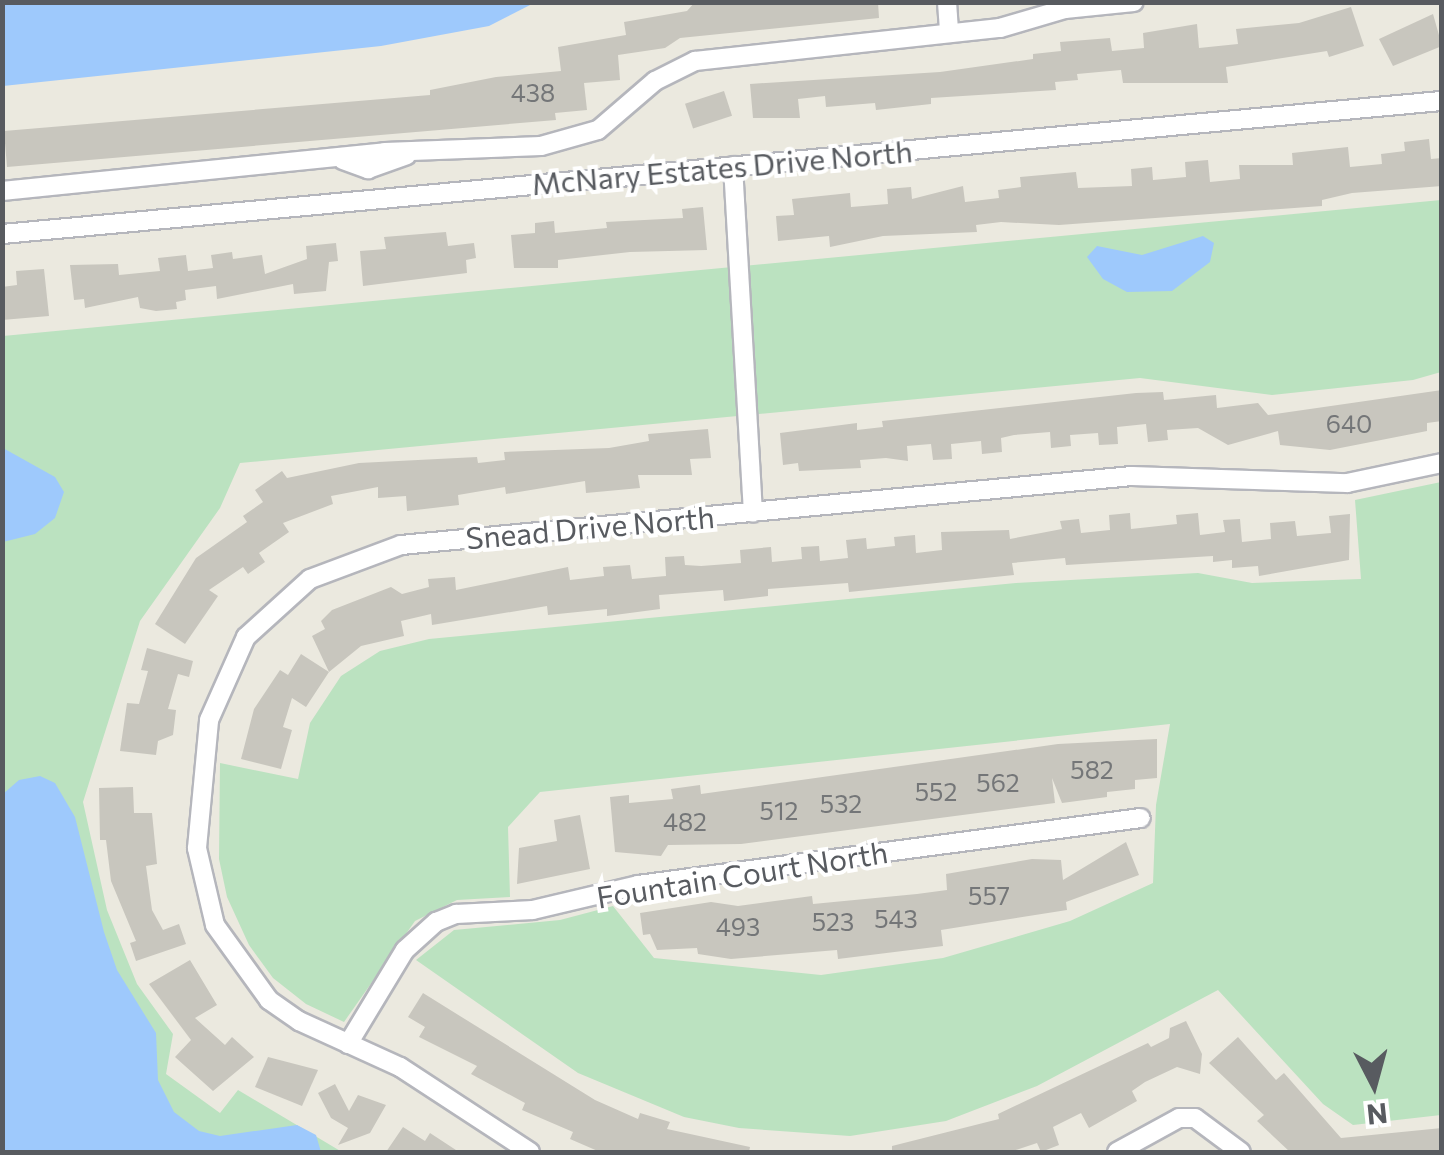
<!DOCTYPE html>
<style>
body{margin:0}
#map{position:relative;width:1444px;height:1155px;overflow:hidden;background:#ebe9df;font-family:Commissioner,sans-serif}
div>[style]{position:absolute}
.green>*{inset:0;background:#bbe2c0}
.water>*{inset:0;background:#9ec9fc}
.building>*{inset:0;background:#c8c6be;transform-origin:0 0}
.roads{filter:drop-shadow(2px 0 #b5b6bc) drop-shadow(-2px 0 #b5b6bc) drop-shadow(0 2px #b5b6bc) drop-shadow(0 -2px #b5b6bc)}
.street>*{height:18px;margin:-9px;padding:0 9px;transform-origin:9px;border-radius:9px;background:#fff}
span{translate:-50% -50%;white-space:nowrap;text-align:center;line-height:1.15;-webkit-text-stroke:8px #fff;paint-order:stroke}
.number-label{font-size:25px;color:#747678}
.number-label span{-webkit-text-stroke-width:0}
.street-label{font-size:30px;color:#585b60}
.frame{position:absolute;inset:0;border:5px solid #585b60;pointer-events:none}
.north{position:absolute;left:1324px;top:1035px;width:100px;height:100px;-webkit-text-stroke:8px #fff;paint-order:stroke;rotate:174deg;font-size:28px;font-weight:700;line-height:40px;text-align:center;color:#585b60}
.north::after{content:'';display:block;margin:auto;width:35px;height:45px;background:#585b60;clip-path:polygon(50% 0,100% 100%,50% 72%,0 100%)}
</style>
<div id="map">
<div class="green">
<div style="clip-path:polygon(1441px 200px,1441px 372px,1413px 380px,1272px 395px,1140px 378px,240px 463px,220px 508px,140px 621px,83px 802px,107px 910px,137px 984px,173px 1034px,166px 1074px,220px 1113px,238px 1090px,342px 1152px,3px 1152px,3px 336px)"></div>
<div style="clip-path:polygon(1441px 482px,1441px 1115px,1353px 1125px,1323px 1104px,1218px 990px,1037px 1086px,946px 1121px,850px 1136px,739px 1128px,684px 1117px,578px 1073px,416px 960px,454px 930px,560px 920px,613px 906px,654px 958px,821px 975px,943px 958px,1070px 921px,1153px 883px,1156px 805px,1170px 724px,540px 792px,508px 827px,510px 897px,457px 900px,415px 921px,344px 1022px,306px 1004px,273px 978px,249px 945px,227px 897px,219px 859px,220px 763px,298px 779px,310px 723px,341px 676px,380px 651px,429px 639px,1016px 583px,1198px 573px,1252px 583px,1361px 579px,1355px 500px)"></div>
</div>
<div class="water">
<div style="clip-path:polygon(3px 2px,534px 2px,534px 3px,489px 26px,381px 46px,3px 86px)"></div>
<div style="clip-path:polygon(1203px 236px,1214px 243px,1210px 262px,1172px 291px,1127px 292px,1103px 279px,1087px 257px,1097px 246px,1142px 255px)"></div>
<div style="clip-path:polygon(3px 448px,55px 477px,64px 492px,55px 518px,35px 534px,3px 542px)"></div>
<div style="clip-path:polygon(40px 776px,55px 783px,75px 817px,104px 932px,117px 970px,156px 1033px,158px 1080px,174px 1112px,199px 1131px,220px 1136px,297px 1125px,316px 1135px,321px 1152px,3px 1152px,3px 794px,19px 780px)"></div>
</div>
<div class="building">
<div style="clip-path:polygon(695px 2px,878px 2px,879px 18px,680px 38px,665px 48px,618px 55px,620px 80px,584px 83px,587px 110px,555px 113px,556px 120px,7px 167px,4px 131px,430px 95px,430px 90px,496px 77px,561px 71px,558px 47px,626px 35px,624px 22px,687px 11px)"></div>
<div style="clip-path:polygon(1351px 7px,1364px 46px,1329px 57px,1327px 51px,1226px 67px,1228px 83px,1123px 83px,1121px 70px,1077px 74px,1078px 80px,1055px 82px,1056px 90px,931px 98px,931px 104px,876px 110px,875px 103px,826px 107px,825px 96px,798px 99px,800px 118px,753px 118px,750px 84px,940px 72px,1033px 59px,1033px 54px,1061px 51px,1060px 42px,1110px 38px,1112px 51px,1144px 48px,1143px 33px,1197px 24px,1199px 48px,1238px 44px,1236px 29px,1299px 23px)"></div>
<div style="clip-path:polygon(1433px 14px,1442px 46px,1393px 66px,1379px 39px)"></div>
<div style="left:724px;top:91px;width:26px;height:41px;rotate:72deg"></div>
<div style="clip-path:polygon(1429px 139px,1431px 159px,1442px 158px,1442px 186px,1352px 193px,1322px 200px,1322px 206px,1059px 225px,1001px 222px,976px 225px,977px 232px,883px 236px,830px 247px,829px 236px,778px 241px,776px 216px,794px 215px,792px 199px,850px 193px,851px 207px,888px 204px,887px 189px,911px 187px,912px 199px,963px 186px,965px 202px,999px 198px,998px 190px,1021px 187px,1020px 177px,1076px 172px,1078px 188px,1132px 186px,1131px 169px,1152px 167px,1153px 180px,1186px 177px,1185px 162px,1208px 160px,1210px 182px,1240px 179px,1239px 165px,1293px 165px,1292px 153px,1348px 147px,1350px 167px,1382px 164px,1381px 154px,1405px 151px,1404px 142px)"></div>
<div style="clip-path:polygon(703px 207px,707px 250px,630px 252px,558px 260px,558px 268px,514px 268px,511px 235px,535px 233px,535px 223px,554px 221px,555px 233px,607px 228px,606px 222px,683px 218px,682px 209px)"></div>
<div style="clip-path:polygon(446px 232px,448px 246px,474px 243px,476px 258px,466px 260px,467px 273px,363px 286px,360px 251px,386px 249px,384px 237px)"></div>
<div style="clip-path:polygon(336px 243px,338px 261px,329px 262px,326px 291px,294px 294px,293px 284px,217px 299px,216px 286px,185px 290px,186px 300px,176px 302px,177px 309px,156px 311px,140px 308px,138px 297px,85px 308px,84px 299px,74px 300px,70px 265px,118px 264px,119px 275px,160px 271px,158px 258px,186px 255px,188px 271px,213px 268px,211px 255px,232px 252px,233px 259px,262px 255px,265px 274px,307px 259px,306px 246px)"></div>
<div style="clip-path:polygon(44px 269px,49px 316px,2px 320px,2px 287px,17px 285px,16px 271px)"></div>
<div style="clip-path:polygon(1442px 390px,1442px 421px,1427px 423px,1427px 431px,1330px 450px,1280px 445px,1278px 431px,1228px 445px,1198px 428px,1167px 430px,1168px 440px,1148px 442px,1146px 424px,1117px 427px,1118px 444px,1099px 445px,1098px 433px,1070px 435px,1071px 446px,1051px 448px,1050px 432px,1014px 435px,1001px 438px,1002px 452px,982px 454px,981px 441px,951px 444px,952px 459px,933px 460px,931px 444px,907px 446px,908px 461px,886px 458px,860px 460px,861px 468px,799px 471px,798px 463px,783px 465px,780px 433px,857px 423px,857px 430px,883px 427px,882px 421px,1136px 393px,1163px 392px,1164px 400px,1216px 395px,1217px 408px,1258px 403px,1268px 415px)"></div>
<div style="clip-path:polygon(708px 429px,711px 458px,690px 459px,692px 475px,638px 475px,640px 488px,586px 493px,585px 481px,506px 494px,505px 487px,458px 495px,459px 505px,407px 511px,406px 496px,378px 498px,378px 487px,331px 496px,333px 504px,283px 523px,289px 532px,259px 553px,265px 562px,248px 574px,243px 567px,209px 590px,218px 596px,185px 644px,155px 624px,196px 558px,247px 522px,243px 516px,263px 502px,255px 490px,282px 471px,287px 478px,359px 463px,477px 457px,478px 463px,505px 460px,504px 452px,609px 448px,649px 441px,648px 434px)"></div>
<div style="clip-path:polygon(1130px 513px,1131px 529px,1177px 524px,1176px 515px,1198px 513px,1200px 535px,1225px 532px,1223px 520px,1240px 519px,1242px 542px,1271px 539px,1270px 523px,1295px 521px,1297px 536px,1331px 533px,1329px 516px,1350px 514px,1349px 560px,1259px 576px,1258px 566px,1232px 568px,1232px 560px,1213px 562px,1213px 556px,1066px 565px,1065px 558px,1012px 563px,1014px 575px,849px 592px,848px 583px,768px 589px,768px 596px,724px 601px,723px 590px,659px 595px,660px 609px,607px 616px,607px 609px,548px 615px,547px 606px,432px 625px,431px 614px,401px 621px,404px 636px,361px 646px,329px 672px,312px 636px,325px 629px,321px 621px,332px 610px,391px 587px,402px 594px,429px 587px,428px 579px,455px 577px,456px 590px,568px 567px,570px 580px,604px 576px,603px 567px,630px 565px,632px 579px,666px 576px,665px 557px,684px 556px,685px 565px,701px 566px,741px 563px,740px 550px,771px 547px,772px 562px,802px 559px,801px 547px,819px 546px,820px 561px,848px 558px,846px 540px,866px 538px,867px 549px,895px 546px,894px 537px,915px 535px,916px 553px,942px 550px,941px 532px,1009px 530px,1010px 539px,1062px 529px,1060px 521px,1079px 519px,1081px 533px,1110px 530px,1109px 515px)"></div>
<div style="clip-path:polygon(147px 648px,193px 661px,189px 677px,178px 674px,168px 709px,176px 710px,173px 735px,158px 741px,156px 755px,120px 751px,127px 703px,139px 704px,148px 671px,141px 670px)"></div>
<div style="clip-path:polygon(301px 654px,329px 672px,306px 707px,292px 698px,283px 727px,292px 730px,281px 769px,241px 759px,254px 709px,280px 670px,288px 675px)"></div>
<div style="clip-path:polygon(1157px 739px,1157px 778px,1135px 780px,1135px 789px,1107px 792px,1107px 797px,1062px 803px,1052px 778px,1055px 803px,741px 844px,668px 845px,661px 856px,615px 852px,610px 797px,629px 795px,629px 803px,673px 799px,671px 789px,700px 785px,701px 794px,1058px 744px)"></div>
<div style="clip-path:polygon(133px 787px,134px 813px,152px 813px,157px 864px,146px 866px,152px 910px,163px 930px,179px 924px,186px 944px,136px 961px,130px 943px,136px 941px,111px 881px,106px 840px,100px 840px,99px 788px)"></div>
<div style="clip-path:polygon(580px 815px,590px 869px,517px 884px,519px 848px,557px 841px,554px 820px)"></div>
<div style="clip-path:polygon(1126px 842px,1139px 875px,1066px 902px,1067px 910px,941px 930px,943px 946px,838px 959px,837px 950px,731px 959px,698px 954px,697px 948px,657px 950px,650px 934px,643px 935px,640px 913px,711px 902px,738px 906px,812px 896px,813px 904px,917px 894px,947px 890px,946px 874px,1032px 859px,1061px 860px,1063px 880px)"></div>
<div style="clip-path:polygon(190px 960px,217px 1005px,195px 1018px,225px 1045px,232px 1037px,254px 1057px,213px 1091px,175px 1057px,191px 1040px,149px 984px)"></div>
<div style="clip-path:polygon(423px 993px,595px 1100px,638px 1119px,640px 1113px,670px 1122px,667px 1129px,750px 1147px,749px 1152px,600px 1152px,570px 1139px,573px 1132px,522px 1110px,525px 1103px,471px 1074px,477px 1066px,419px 1037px,425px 1027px,408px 1017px)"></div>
<div style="clip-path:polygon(1186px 1021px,1202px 1054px,1200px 1074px,1177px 1067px,1145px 1082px,1132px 1091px,1137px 1101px,1089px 1128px,1081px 1113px,1053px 1127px,1059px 1145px,1041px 1152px,1037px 1143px,1010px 1152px,892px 1152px,892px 1146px,999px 1119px,998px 1114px,1148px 1043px,1151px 1047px,1169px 1038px,1170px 1028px)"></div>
<div style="clip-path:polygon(1238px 1037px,1276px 1080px,1284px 1073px,1341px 1138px,1442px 1128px,1442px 1152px,1290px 1152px,1257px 1121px,1264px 1115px,1209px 1063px)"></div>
<div style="clip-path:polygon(268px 1057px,318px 1070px,302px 1106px,255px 1087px)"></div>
<div style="clip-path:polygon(335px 1084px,349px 1111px,358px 1095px,386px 1105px,370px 1133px,338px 1145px,348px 1128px,331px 1118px,318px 1093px)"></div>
<div style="clip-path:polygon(403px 1127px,425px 1141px,430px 1133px,459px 1152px,386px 1152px)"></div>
</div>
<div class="roads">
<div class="street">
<div style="left:947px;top:2px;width:31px;rotate:86deg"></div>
<div style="left:343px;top:160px;width:27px;rotate:20deg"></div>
<div style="left:368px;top:169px;width:41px;rotate:-19.7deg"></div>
<div style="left:733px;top:166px;width:347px;rotate:86.7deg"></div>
<div style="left:2px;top:191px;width:385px;rotate:-5.8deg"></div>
<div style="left:385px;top:152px;width:156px;rotate:-2.2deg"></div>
<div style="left:541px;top:146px;width:59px;rotate:-15.7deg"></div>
<div style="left:598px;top:130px;width:75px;rotate:-40.7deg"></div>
<div style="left:655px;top:81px;width:45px;rotate:-26.6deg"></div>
<div style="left:695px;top:61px;width:307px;rotate:-6.2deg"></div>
<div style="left:1000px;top:28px;width:68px;rotate:-16.3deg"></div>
<div style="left:1065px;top:9px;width:69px;rotate:-5.8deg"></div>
<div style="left:2px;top:234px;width:1446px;rotate:-5.28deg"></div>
<div style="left:348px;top:1044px;width:110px;rotate:-58.8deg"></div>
<div style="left:405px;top:950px;width:42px;rotate:-42.1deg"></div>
<div style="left:436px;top:922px;width:22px;rotate:-22deg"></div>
<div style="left:456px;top:914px;width:77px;rotate:-3deg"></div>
<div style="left:533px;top:910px;width:108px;rotate:-13.4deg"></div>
<div style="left:638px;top:885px;width:507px;rotate:-7.59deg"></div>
<div style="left:530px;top:1152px;width:155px;rotate:-146.8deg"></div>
<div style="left:400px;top:1067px;width:111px;rotate:-155.5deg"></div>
<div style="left:299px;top:1021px;width:37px;rotate:-145deg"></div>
<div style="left:269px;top:1000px;width:92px;rotate:-125.8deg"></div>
<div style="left:215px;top:925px;width:79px;rotate:-103.2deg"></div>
<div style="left:197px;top:848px;width:129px;rotate:-84.6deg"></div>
<div style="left:209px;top:720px;width:91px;rotate:-66deg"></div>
<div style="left:246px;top:637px;width:86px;rotate:-42.2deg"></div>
<div style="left:310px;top:579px;width:97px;rotate:-20.5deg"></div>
<div style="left:401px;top:545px;width:734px;rotate:-5.39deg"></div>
<div style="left:1132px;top:476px;width:215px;rotate:1.9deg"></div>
<div style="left:1347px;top:483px;width:97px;rotate:-11.9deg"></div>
<div style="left:1117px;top:1152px;width:71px;rotate:-28.7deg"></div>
<div style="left:1179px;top:1118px;width:16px"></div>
<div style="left:1195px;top:1118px;width:57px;rotate:36.5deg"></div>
</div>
</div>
<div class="number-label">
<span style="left:533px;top:92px">438</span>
<span style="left:1349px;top:423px">640</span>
<span style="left:1092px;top:769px">582</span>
<span style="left:998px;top:782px">562</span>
<span style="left:936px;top:791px">552</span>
<span style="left:841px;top:803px">532</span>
<span style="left:779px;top:810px">512</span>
<span style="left:685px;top:821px">482</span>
<span style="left:989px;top:895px">557</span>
<span style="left:896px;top:918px">543</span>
<span style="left:833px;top:921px">523</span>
<span style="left:738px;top:926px">493</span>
</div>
<div class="street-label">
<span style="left:722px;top:167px;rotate:-5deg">McNary Estates Drive North</span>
<span style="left:590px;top:527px;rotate:-5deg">Snead Drive North</span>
<span style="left:742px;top:874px;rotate:-9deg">Fountain Court North</span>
</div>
<div class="frame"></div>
<div class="north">N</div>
</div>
